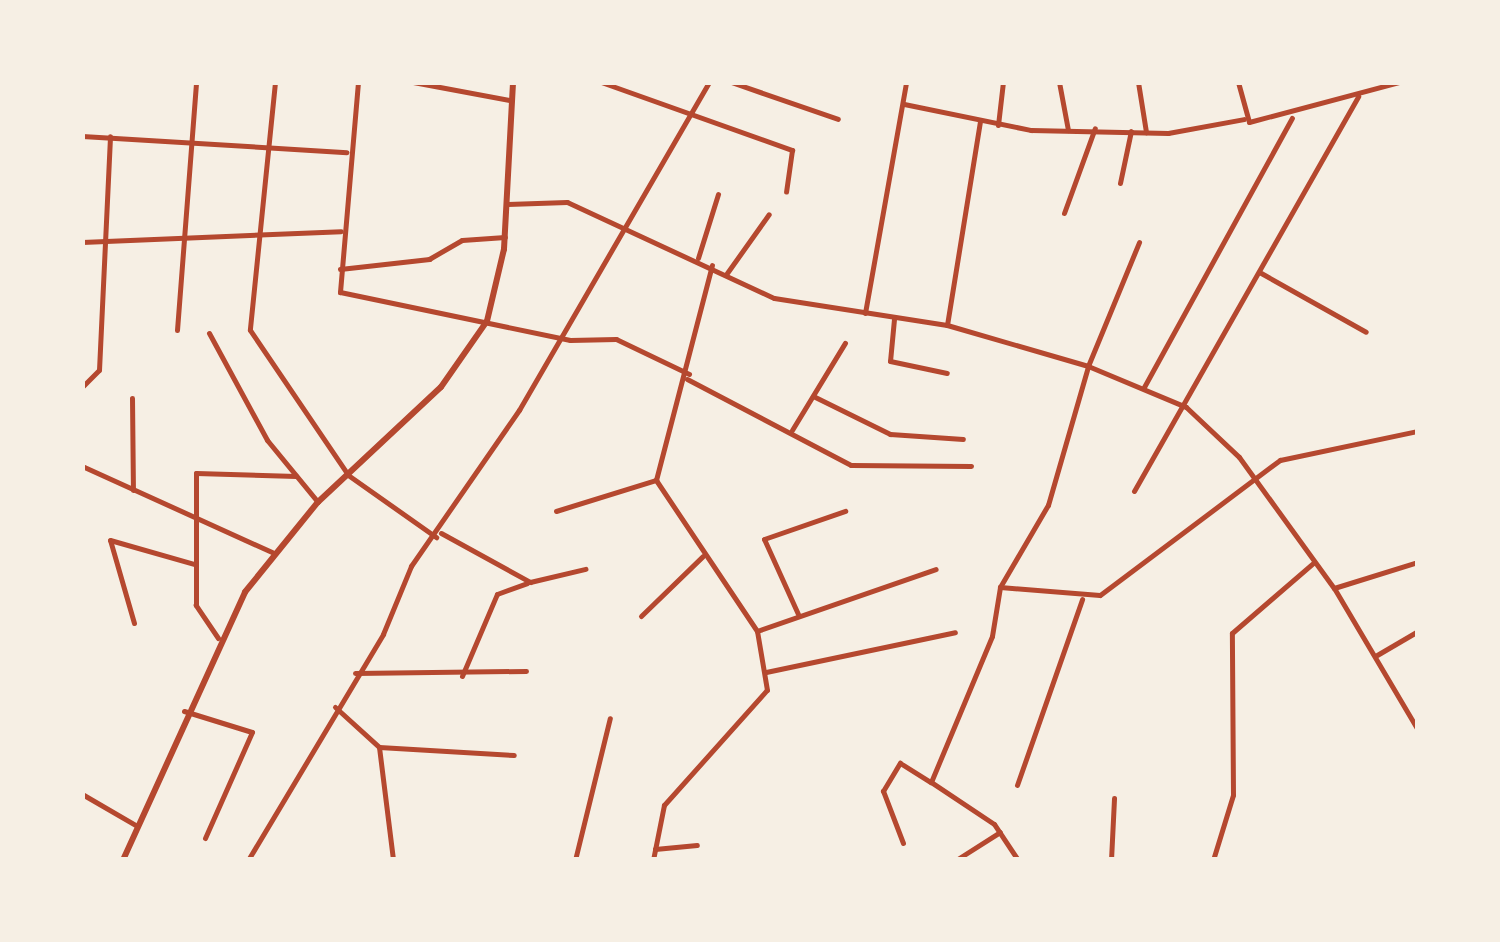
<!DOCTYPE html>
<style>
body{margin:0}
#map{position:relative;width:1500px;height:942px;overflow:hidden;background:#f6efe4;font-family:Helvetica,sans-serif}
div>[style]{position:absolute}
.minor>*{height:5px;margin:-2.5px;padding:0 2.5px;transform-origin:2.5px;border-radius:2.5px;background:#b5482f}
.tertiary>*{height:6px;margin:-3px;padding:0 3px;transform-origin:3px;border-radius:3px;background:#b5482f}
span{translate:-50% -50%;white-space:nowrap;text-align:center;line-height:1.15;-webkit-text-stroke:10px #f6efe4;paint-order:stroke}
.frame{position:absolute;inset:0;border:85px solid #f6efe4;pointer-events:none}
</style>
<div id="map">
<div class="minor">
<div style="left:275px;top:82px;width:249px;rotate:95.8deg"></div>
<div style="left:250px;top:330px;width:175px;rotate:55.9deg"></div>
<div style="left:348px;top:475px;width:108px;rotate:35.2deg"></div>
<div style="left:358px;top:82px;width:211px;rotate:94.9deg"></div>
<div style="left:340px;top:292px;width:235px;rotate:11.8deg"></div>
<div style="left:570px;top:340px;width:46px;rotate:-1.2deg"></div>
<div style="left:616px;top:339px;width:81px;rotate:25.6deg"></div>
<div style="left:413px;top:82px;width:98px;rotate:10.6deg"></div>
<div style="left:601px;top:82px;width:203px;rotate:19.6deg"></div>
<div style="left:792px;top:150px;width:42px;rotate:98.1deg"></div>
<div style="left:731px;top:82px;width:113px;rotate:19.1deg"></div>
<div style="left:1059px;top:82px;width:49px;rotate:79.4deg"></div>
<div style="left:1138px;top:82px;width:51px;rotate:80.9deg"></div>
<div style="left:1238px;top:82px;width:41px;rotate:74.6deg"></div>
<div style="left:1249px;top:122px;width:155px;rotate:-14.9deg"></div>
<div style="left:904px;top:104px;width:130px;rotate:11.6deg"></div>
<div style="left:1031px;top:130px;width:137px;rotate:1.3deg"></div>
<div style="left:1168px;top:133px;width:77px;rotate:-10.4deg"></div>
<div style="left:998px;top:125px;width:43px;rotate:-83.4deg"></div>
<div style="left:82px;top:136px;width:265px;rotate:3.5deg"></div>
<div style="left:1120px;top:183px;width:53px;rotate:-78.1deg"></div>
<div style="left:507px;top:204px;width:60px;rotate:-1.9deg"></div>
<div style="left:567px;top:202px;width:228px;rotate:24.9deg"></div>
<div style="left:774px;top:298px;width:175px;rotate:8.9deg"></div>
<div style="left:947px;top:325px;width:147px;rotate:16.2deg"></div>
<div style="left:1088px;top:366px;width:106px;rotate:22.7deg"></div>
<div style="left:1186px;top:407px;width:73px;rotate:43.3deg"></div>
<div style="left:1239px;top:457px;width:162px;rotate:54.1deg"></div>
<div style="left:1334px;top:588px;width:165px;rotate:59.4deg"></div>
<div style="left:1064px;top:213px;width:90px;rotate:-70deg"></div>
<div style="left:82px;top:242px;width:259px;rotate:-2.4deg"></div>
<div style="left:698px;top:258px;width:67px;rotate:-72.6deg"></div>
<div style="left:340px;top:269px;width:90px;rotate:-6.4deg"></div>
<div style="left:429px;top:259px;width:38px;rotate:-30deg"></div>
<div style="left:462px;top:240px;width:43px;rotate:-4deg"></div>
<div style="left:727px;top:273px;width:72px;rotate:-54.6deg"></div>
<div style="left:1261px;top:273px;width:120px;rotate:29.3deg"></div>
<div style="left:865px;top:313px;width:235px;rotate:-79.9deg"></div>
<div style="left:894px;top:319px;width:42px;rotate:95.4deg"></div>
<div style="left:890px;top:361px;width:58px;rotate:11.9deg"></div>
<div style="left:947px;top:325px;width:207px;rotate:-80.8deg"></div>
<div style="left:177px;top:330px;width:249px;rotate:-85.6deg"></div>
<div style="left:209px;top:333px;width:122px;rotate:61.5deg"></div>
<div style="left:267px;top:440px;width:80px;rotate:50.6deg"></div>
<div style="left:687px;top:379px;width:185px;rotate:27.7deg"></div>
<div style="left:851px;top:465px;width:120px;rotate:0.5deg"></div>
<div style="left:82px;top:387px;width:24px;rotate:-45deg"></div>
<div style="left:99px;top:370px;width:234px;rotate:-87.3deg"></div>
<div style="left:1144px;top:387px;width:307px;rotate:-61.2deg"></div>
<div style="left:813px;top:396px;width:86px;rotate:26.3deg"></div>
<div style="left:890px;top:434px;width:73px;rotate:3.9deg"></div>
<div style="left:132px;top:398px;width:92px;rotate:89.4deg"></div>
<div style="left:792px;top:430px;width:102px;rotate:-58.7deg"></div>
<div style="left:82px;top:466px;width:209px;rotate:24.4deg"></div>
<div style="left:1134px;top:491px;width:454px;rotate:-60.4deg"></div>
<div style="left:556px;top:511px;width:105px;rotate:-17.2deg"></div>
<div style="left:441px;top:533px;width:102px;rotate:28.8deg"></div>
<div style="left:530px;top:582px;width:57px;rotate:-13.3deg"></div>
<div style="left:1000px;top:587px;width:100px;rotate:4.6deg"></div>
<div style="left:1100px;top:595px;width:225px;rotate:-36.9deg"></div>
<div style="left:1280px;top:460px;width:141px;rotate:-11.9deg"></div>
<div style="left:1334px;top:588px;width:88px;rotate:-17.2deg"></div>
<div style="left:798px;top:614px;width:82px;rotate:-114.4deg"></div>
<div style="left:764px;top:539px;width:86px;rotate:-19.1deg"></div>
<div style="left:641px;top:616px;width:86px;rotate:-44.1deg"></div>
<div style="left:134px;top:623px;width:86px;rotate:-106.1deg"></div>
<div style="left:110px;top:540px;width:87px;rotate:15.9deg"></div>
<div style="left:757px;top:631px;width:189px;rotate:-19.1deg"></div>
<div style="left:218px;top:638px;width:40px;rotate:-124deg"></div>
<div style="left:196px;top:605px;width:132px;rotate:-90deg"></div>
<div style="left:196px;top:473px;width:100px;rotate:1.7deg"></div>
<div style="left:1377px;top:655px;width:48px;rotate:-30.3deg"></div>
<div style="left:766px;top:672px;width:193px;rotate:-11.9deg"></div>
<div style="left:355px;top:673px;width:171px;rotate:-0.7deg"></div>
<div style="left:462px;top:676px;width:89px;rotate:-66.9deg"></div>
<div style="left:497px;top:594px;width:32px;rotate:-20deg"></div>
<div style="left:335px;top:707px;width:59px;rotate:42.3deg"></div>
<div style="left:379px;top:747px;width:114px;rotate:82.9deg"></div>
<div style="left:184px;top:711px;width:71px;rotate:17.2deg"></div>
<div style="left:252px;top:732px;width:116px;rotate:113.9deg"></div>
<div style="left:379px;top:747px;width:135px;rotate:3.4deg"></div>
<div style="left:1017px;top:785px;width:197px;rotate:-70.7deg"></div>
<div style="left:82px;top:794px;width:64px;rotate:30.2deg"></div>
<div style="left:903px;top:843px;width:56px;rotate:-111deg"></div>
<div style="left:883px;top:791px;width:33px;rotate:-59deg"></div>
<div style="left:900px;top:763px;width:36px;rotate:32deg"></div>
<div style="left:655px;top:849px;width:42px;rotate:-5.4deg"></div>
<div style="left:248px;top:860px;width:263px;rotate:-59.1deg"></div>
<div style="left:383px;top:634px;width:74px;rotate:-67.6deg"></div>
<div style="left:411px;top:566px;width:190px;rotate:-55.3deg"></div>
<div style="left:519px;top:410px;width:379px;rotate:-59.9deg"></div>
<div style="left:575px;top:860px;width:146px;rotate:-76.2deg"></div>
<div style="left:653px;top:860px;width:56px;rotate:-78.7deg"></div>
<div style="left:664px;top:805px;width:154px;rotate:-48.2deg"></div>
<div style="left:767px;top:690px;width:60px;rotate:-99.6deg"></div>
<div style="left:757px;top:631px;width:182px;rotate:-123.8deg"></div>
<div style="left:656px;top:480px;width:222px;rotate:-75.4deg"></div>
<div style="left:956px;top:860px;width:52px;rotate:-32.5deg"></div>
<div style="left:1018px;top:860px;width:43px;rotate:-123.7deg"></div>
<div style="left:994px;top:824px;width:76px;rotate:-146.3deg"></div>
<div style="left:931px;top:782px;width:158px;rotate:-67.3deg"></div>
<div style="left:992px;top:636px;width:50px;rotate:-80.7deg"></div>
<div style="left:1000px;top:587px;width:95px;rotate:-59.7deg"></div>
<div style="left:1048px;top:505px;width:145px;rotate:-73.9deg"></div>
<div style="left:1088px;top:366px;width:134px;rotate:-67.6deg"></div>
<div style="left:1111px;top:860px;width:62px;rotate:-87.2deg"></div>
<div style="left:1213px;top:860px;width:68px;rotate:-72.9deg"></div>
<div style="left:1233px;top:795px;width:162px;rotate:-90.4deg"></div>
<div style="left:1232px;top:633px;width:107px;rotate:-40.8deg"></div>
</div>
<div class="tertiary">
<div style="left:123px;top:860px;width:294px;rotate:-65.5deg"></div>
<div style="left:245px;top:592px;width:116px;rotate:-51deg"></div>
<div style="left:318px;top:502px;width:168px;rotate:-43.1deg"></div>
<div style="left:441px;top:387px;width:80px;rotate:-55.1deg"></div>
<div style="left:487px;top:321px;width:74px;rotate:-76.7deg"></div>
<div style="left:504px;top:249px;width:167px;rotate:-86.9deg"></div>
</div>
<div class="frame"></div>
</div>
